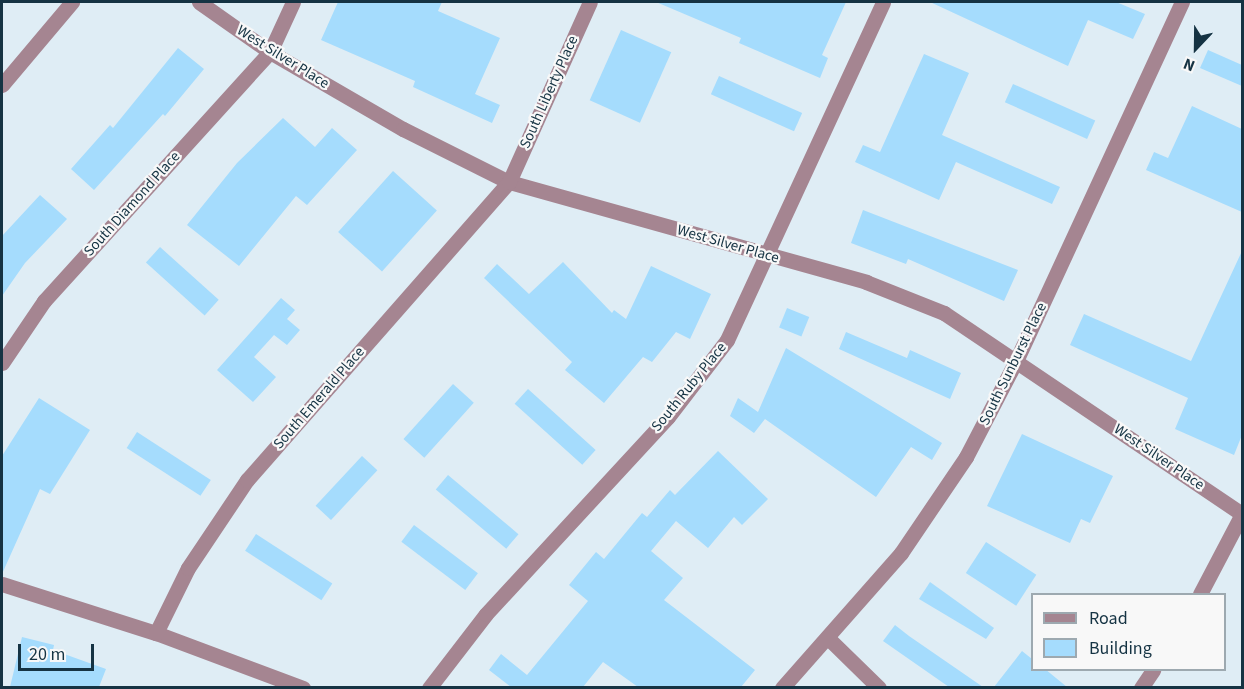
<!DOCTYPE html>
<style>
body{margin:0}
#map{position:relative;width:1244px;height:689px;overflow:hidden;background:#dfedf5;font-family:"Source Sans 3",sans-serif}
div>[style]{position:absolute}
.building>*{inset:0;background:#a5dcfd;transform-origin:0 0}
.minor>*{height:15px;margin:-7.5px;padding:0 7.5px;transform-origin:7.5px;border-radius:7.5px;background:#a58591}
span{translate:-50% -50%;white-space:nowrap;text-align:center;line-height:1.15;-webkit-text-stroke:4.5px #f8f8f8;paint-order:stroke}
.street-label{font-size:15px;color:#153343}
.frame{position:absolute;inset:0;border:3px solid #153343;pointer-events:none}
.legend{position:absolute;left:1031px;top:593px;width:195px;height:78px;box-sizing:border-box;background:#f8f8f8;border:2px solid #9da9b0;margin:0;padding:8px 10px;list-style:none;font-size:18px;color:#153343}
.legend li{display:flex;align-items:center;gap:12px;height:30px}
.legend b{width:30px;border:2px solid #9da9b0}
.north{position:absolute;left:1166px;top:18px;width:60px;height:60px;-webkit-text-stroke:4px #f8f8f8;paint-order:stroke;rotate:202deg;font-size:16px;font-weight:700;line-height:24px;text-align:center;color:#153343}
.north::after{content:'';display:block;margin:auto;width:21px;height:27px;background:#153343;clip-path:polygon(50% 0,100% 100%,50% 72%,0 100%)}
.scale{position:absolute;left:18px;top:644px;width:76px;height:27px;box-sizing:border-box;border:3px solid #153343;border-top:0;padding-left:8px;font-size:18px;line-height:21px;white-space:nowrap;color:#153343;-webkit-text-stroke:4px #f8f8f8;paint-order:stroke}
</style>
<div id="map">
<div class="building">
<div style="clip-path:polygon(338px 2px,442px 2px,438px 11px,500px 38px,475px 94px,500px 105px,492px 123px,413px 87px,415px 81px,321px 40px)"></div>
<div style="clip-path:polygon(656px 2px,846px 2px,822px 55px,828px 58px,820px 78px,739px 43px,741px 38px)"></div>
<div style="clip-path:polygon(930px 2px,1116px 2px,1145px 14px,1133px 39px,1088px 20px,1068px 66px)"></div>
<div style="left:621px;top:30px;width:55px;height:77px;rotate:24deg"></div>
<div style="clip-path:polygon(178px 48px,204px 69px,165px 116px,163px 114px,94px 190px,71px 169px,110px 125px,113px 128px)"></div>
<div style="clip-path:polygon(1208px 50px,1242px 65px,1242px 86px,1200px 68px)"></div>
<div style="clip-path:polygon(924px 54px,969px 73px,942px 135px,1060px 187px,1052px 204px,956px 162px,939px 200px,855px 162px,863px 145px,880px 152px)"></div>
<div style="left:719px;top:76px;width:91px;height:20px;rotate:24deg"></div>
<div style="left:1013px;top:84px;width:90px;height:20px;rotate:24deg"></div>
<div style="clip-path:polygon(1192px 106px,1242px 129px,1242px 212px,1146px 170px,1154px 152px,1168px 158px)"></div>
<div style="clip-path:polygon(283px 118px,315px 147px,332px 128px,357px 150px,307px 205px,296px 196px,239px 266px,187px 225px,237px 163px)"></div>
<div style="left:393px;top:171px;width:59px;height:82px;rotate:42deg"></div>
<div style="clip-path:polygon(40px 195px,67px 219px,25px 263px,2px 296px,2px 236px)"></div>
<div style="clip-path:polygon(863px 210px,1018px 270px,1004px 301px,908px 259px,906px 264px,851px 243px)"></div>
<div style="left:160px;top:247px;width:79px;height:21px;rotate:42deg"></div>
<div style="clip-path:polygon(1242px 251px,1242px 435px,1234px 455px,1175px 429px,1188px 398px,1070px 345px,1084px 314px,1191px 361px)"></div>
<div style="clip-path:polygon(563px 262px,612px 313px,614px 310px,626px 319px,651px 266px,711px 294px,690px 339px,676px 332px,652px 362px,643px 357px,604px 403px,565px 370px,572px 362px,484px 278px,497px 264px,529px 294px)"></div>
<div style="clip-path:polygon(281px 298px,295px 310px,287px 319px,300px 330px,287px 345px,274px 335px,254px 357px,276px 377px,253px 402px,217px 370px)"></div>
<div style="left:787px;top:308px;width:24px;height:21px;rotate:22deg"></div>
<div style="clip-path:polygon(846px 332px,907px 358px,910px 350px,961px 373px,950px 399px,839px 349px)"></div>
<div style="clip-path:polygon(786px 348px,942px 443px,932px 460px,911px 447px,876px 497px,765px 419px,754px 433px,730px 416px,738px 398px,758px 412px)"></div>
<div style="left:453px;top:384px;width:28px;height:74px;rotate:42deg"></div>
<div style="left:528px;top:389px;width:91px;height:20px;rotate:42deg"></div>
<div style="clip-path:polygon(39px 398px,90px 430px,50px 494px,40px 489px,2px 574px,2px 456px)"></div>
<div style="left:137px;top:432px;width:88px;height:19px;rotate:33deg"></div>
<div style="clip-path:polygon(1022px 434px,1113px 476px,1090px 523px,1081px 519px,1070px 543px,987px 506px)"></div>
<div style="clip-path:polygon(718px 451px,768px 499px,742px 525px,734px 517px,708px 548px,676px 521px,651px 551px,683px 578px,664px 600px,755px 670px,741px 687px,638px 687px,603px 662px,583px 687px,511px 687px,489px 670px,501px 654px,527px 675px,588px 601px,569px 585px,596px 552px,604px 559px,642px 513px,647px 517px,670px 490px,675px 495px)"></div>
<div style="left:362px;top:456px;width:21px;height:68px;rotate:43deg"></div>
<div style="left:448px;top:475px;width:92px;height:19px;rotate:40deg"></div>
<div style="left:414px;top:525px;width:80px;height:21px;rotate:37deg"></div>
<div style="left:256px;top:534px;width:91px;height:20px;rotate:33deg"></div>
<div style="left:986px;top:542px;width:60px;height:37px;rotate:33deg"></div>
<div style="clip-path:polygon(930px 582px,994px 628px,986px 639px,919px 599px)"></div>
<div style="clip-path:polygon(895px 625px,909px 636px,983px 687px,949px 687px,883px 641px)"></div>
<div style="clip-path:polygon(22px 637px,54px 645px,53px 650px,106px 669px,99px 687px,10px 687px)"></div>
<div style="clip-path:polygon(1022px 651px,1032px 659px,1032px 669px,1045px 669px,1067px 687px,994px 687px)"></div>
</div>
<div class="minor">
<div style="left:199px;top:2px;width:87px;rotate:35.2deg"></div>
<div style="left:270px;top:52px;width:154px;rotate:30.1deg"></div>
<div style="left:403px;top:129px;width:119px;rotate:26.6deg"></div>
<div style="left:509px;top:182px;width:371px;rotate:15.6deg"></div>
<div style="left:866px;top:282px;width:84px;rotate:21.7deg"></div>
<div style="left:944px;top:313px;width:359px;rotate:34deg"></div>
<div style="left:2px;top:85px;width:109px;rotate:-49.9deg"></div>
<div style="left:2px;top:363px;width:75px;rotate:-55.9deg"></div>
<div style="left:44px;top:301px;width:336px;rotate:-47.8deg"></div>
<div style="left:270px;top:52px;width:55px;rotate:-65.3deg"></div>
<div style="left:2px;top:584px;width:162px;rotate:17.7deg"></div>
<div style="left:156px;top:633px;width:157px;rotate:20.5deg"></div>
<div style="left:1200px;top:594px;width:90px;rotate:-62.3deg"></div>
<div style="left:156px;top:633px;width:72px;rotate:-63.8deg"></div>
<div style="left:188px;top:568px;width:106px;rotate:-56.2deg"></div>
<div style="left:247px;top:480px;width:397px;rotate:-48.7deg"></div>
<div style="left:509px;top:182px;width:197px;rotate:-65.8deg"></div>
<div style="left:829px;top:639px;width:70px;rotate:44.4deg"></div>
<div style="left:429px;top:688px;width:93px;rotate:-52.4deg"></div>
<div style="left:486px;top:614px;width:268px;rotate:-47.3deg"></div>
<div style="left:668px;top:417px;width:97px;rotate:-52.5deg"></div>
<div style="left:727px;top:340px;width:372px;rotate:-65.2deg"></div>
<div style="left:782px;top:688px;width:180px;rotate:-48.6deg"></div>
<div style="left:901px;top:553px;width:116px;rotate:-55.9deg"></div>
<div style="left:966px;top:457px;width:108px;rotate:-62.5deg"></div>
<div style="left:1016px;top:361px;width:396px;rotate:-65.2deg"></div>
<div style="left:1141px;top:688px;width:22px;rotate:-56deg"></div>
</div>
<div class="street-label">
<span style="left:283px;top:57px;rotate:32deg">West Silver Place</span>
<span style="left:549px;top:92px;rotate:-66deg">South Liberty Place</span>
<span style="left:132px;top:204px;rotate:-48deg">South Diamond Place</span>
<span style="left:728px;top:244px;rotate:16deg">West Silver Place</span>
<span style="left:1013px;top:364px;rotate:-64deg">South Sunburst Place</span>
<span style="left:689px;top:387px;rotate:-51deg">South Ruby Place</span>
<span style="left:319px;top:398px;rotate:-49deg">South Emerald Place</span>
<span style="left:1159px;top:457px;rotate:34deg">West Silver Place</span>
</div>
<div class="frame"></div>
<ul class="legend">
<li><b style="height:8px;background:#a58591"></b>Road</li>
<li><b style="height:16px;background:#a5dcfd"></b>Building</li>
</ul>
<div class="north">N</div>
<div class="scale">20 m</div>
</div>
